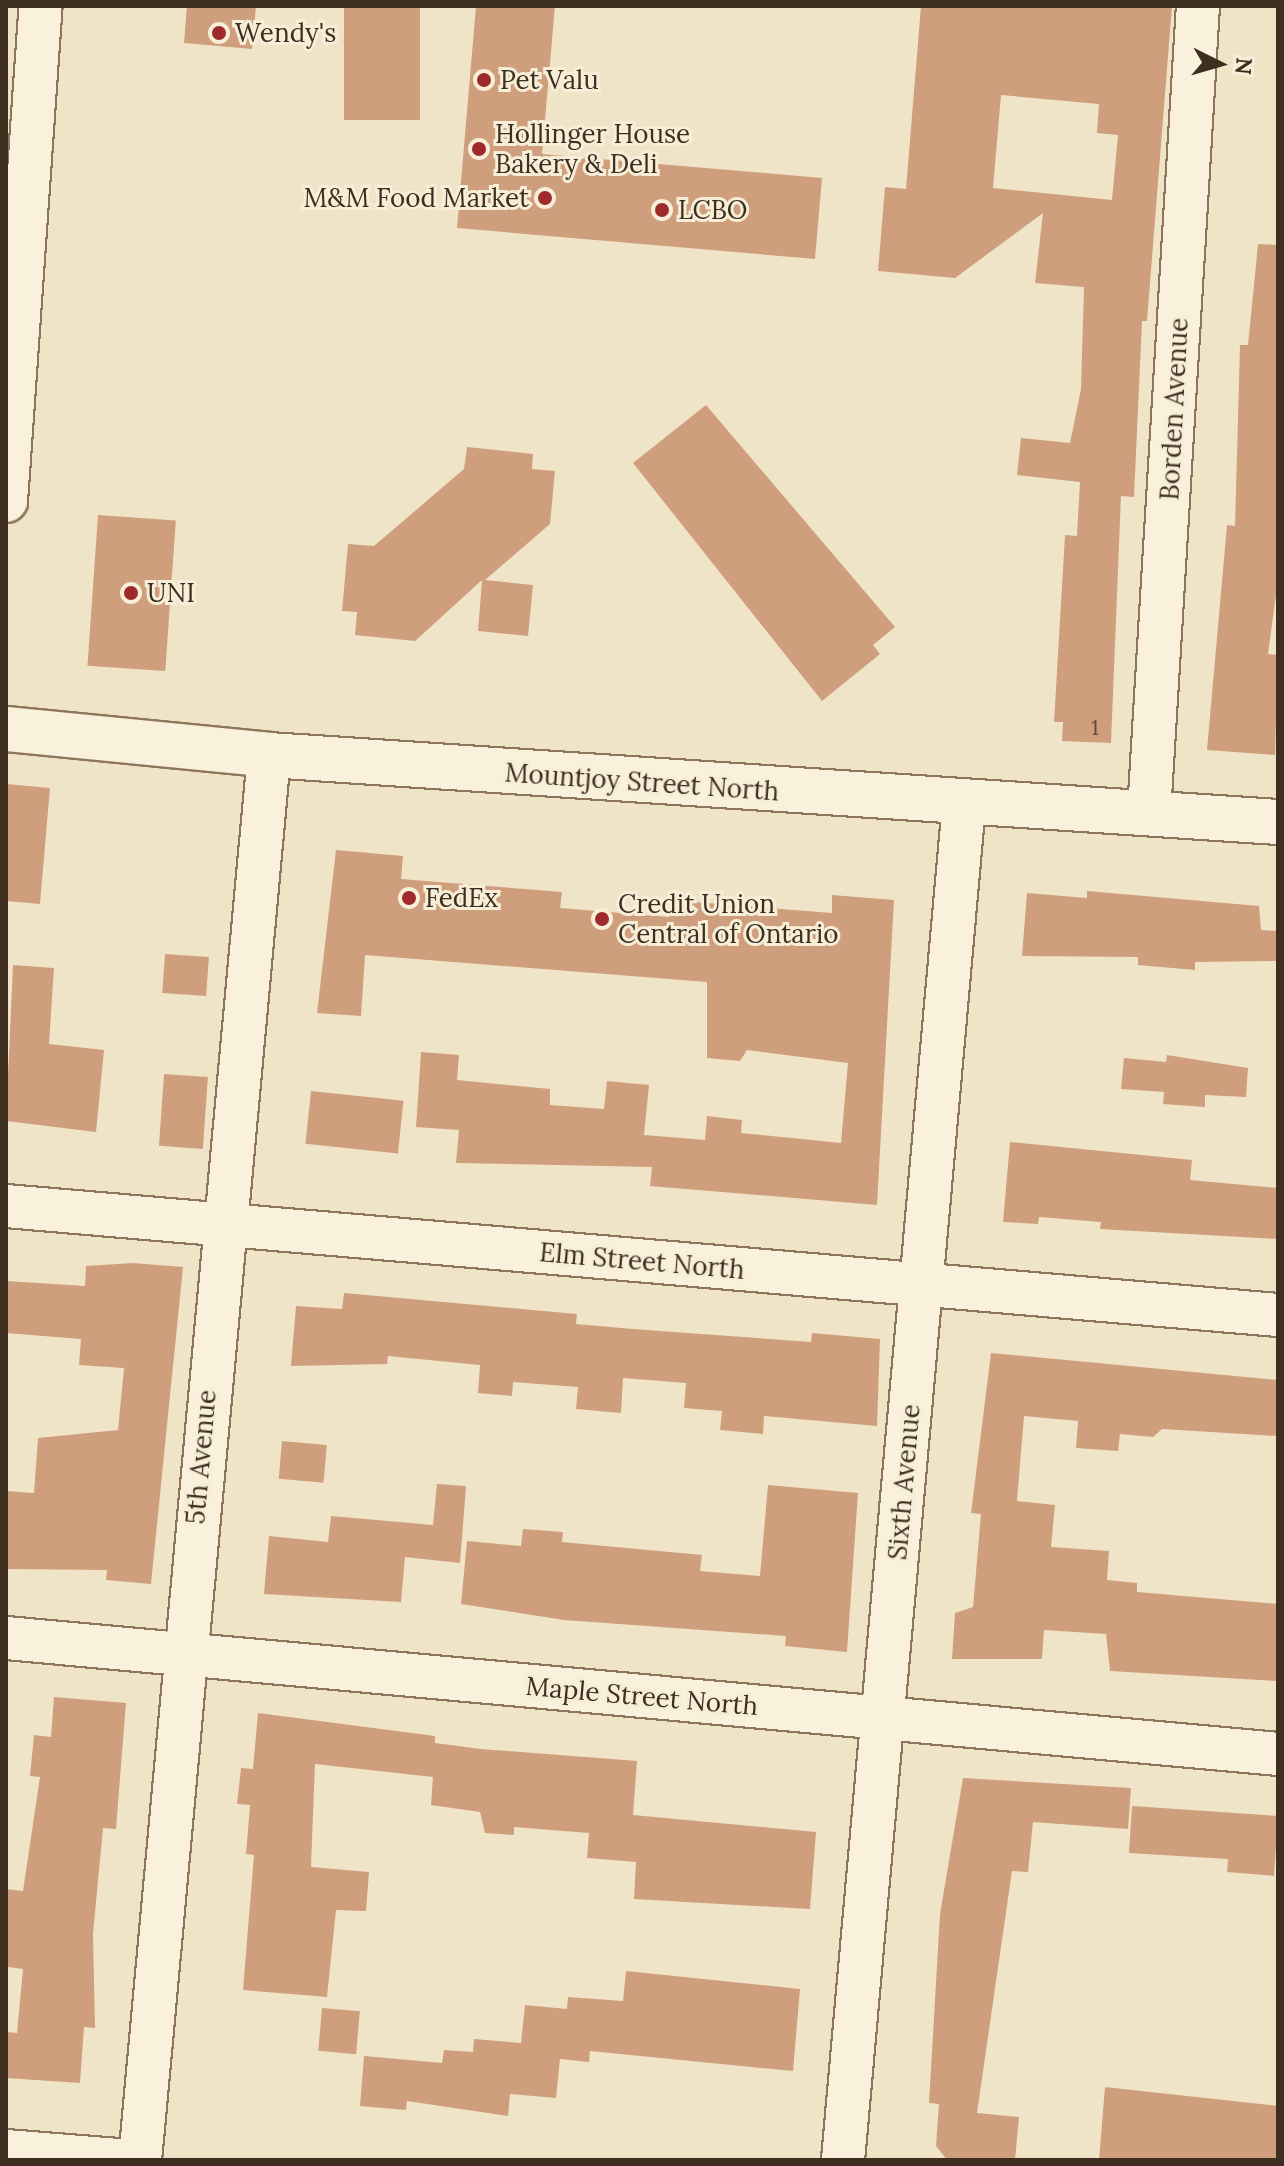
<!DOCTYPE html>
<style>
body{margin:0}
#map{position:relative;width:1284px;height:2166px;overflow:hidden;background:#f0e4c8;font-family:Lora,serif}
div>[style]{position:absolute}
.building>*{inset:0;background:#cf9f7d;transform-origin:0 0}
.roads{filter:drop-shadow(2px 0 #8d765c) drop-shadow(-2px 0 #8d765c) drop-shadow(0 2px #8d765c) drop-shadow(0 -2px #8d765c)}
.minor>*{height:42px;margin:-21px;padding:0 21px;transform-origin:21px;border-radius:21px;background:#faf1dc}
.tertiary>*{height:44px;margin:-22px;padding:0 22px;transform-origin:22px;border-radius:22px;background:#faf1dc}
.dots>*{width:22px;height:22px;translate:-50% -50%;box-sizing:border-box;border:4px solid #f7eed8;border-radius:50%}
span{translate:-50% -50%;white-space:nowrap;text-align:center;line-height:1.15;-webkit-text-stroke:6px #f7eed8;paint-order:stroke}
.number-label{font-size:22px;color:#624a37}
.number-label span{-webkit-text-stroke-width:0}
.poi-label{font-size:26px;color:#3d2e20}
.left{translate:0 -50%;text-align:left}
.right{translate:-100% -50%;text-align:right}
.street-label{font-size:26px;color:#3d2e20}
.frame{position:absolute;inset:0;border:8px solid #3d2e20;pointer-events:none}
.north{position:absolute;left:1180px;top:24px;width:80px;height:80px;-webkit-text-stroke:6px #f7eed8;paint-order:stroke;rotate:95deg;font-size:22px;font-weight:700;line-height:32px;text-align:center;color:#3d2e20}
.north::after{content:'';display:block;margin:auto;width:28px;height:36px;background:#3d2e20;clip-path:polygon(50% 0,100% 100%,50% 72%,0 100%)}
</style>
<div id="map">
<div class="building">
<div style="clip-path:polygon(187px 6px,256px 6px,252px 49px,184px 43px)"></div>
<div style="left:344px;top:6px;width:76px;height:114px"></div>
<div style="clip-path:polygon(476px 6px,555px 6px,542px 154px,822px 178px,815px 259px,457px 228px)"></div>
<div style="clip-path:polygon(evenodd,921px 6px,1172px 6px,1147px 321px,1142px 321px,1134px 497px,1121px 496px,1111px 743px,1062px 741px,1063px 722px,1054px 722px,1065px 535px,1077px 536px,1080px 482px,1017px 475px,1021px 438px,1070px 443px,1081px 389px,1084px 287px,1035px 283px,1043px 213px,955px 278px,878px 271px,885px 187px,906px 189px,921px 6px,1001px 95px,1099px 104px,1097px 133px,1118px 135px,1112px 200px,993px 188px,1001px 95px)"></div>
<div style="clip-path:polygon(1258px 244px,1278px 245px,1278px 580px,1268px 654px,1278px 655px,1275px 755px,1207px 750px,1227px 525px,1235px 526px,1240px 345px,1248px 345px)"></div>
<div style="clip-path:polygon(706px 405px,895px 627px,873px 645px,880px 654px,822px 701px,633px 463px)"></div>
<div style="clip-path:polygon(467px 447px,533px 454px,532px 469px,555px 471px,550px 524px,485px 580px,533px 585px,528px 636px,478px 631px,482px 580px,415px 641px,355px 635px,357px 612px,342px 611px,348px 544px,374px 546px,464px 469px)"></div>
<div style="left:98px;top:515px;width:78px;height:151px;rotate:4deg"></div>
<div style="clip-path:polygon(6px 784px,50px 788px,40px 904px,6px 901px)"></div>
<div style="clip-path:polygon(336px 850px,403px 856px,401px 879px,562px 892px,560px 908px,669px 917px,670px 900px,832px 913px,832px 895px,894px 900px,877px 1205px,650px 1186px,652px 1167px,456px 1163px,459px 1130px,416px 1127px,421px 1052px,459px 1055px,457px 1080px,550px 1089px,550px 1105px,604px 1109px,607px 1081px,649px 1085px,644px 1135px,705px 1140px,707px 1116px,742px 1120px,741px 1133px,841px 1143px,848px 1063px,747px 1050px,740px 1061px,707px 1058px,707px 982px,365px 955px,361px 1016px,317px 1013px)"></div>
<div style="clip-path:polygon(1087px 891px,1259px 906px,1261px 930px,1278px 931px,1278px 961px,1195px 962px,1195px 970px,1138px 965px,1138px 957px,1022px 956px,1027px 893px,1087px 898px)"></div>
<div style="left:165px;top:954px;width:44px;height:39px;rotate:4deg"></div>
<div style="clip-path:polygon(13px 965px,54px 968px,49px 1044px,104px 1050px,96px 1132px,6px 1121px)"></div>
<div style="clip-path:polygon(1167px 1055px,1248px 1068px,1246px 1097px,1205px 1095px,1205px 1107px,1163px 1104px,1164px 1092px,1121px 1089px,1124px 1058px,1166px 1062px)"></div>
<div style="left:164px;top:1074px;width:44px;height:72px;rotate:4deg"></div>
<div style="left:311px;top:1091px;width:93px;height:53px;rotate:6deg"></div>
<div style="clip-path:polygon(1010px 1142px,1192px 1160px,1190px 1180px,1278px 1188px,1278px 1239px,1100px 1229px,1101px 1222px,1039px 1217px,1038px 1224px,1003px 1222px)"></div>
<div style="clip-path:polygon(133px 1263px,183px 1267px,151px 1584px,106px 1580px,107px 1570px,6px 1569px,6px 1491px,34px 1493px,38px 1438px,118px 1430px,124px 1368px,79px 1365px,81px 1339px,6px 1333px,6px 1281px,85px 1286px,86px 1266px)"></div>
<div style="clip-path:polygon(344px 1293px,577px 1314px,576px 1324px,633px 1329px,811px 1342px,812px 1333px,880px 1339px,877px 1426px,764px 1416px,763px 1434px,720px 1430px,722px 1411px,684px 1408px,686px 1383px,623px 1378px,621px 1413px,576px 1409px,578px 1387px,513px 1382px,512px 1396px,478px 1393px,480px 1365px,388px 1356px,387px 1364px,291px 1366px,296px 1306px,342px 1309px)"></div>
<div style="clip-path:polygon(991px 1353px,1278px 1380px,1278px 1436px,1162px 1429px,1153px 1437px,1120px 1434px,1118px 1451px,1076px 1448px,1078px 1421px,1024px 1416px,1017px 1501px,1055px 1505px,1051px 1547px,1109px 1551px,1107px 1580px,1137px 1583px,1137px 1592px,1278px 1604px,1278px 1681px,1110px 1671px,1106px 1634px,1044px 1630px,1042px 1659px,952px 1659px,955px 1613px,973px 1607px,981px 1514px,971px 1513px)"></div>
<div style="left:282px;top:1441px;width:45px;height:38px;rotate:5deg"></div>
<div style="clip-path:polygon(437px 1484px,466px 1486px,460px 1563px,405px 1557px,401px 1602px,264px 1594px,269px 1536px,328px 1542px,331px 1516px,433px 1525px)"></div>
<div style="clip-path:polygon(768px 1485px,858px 1493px,847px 1652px,785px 1646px,786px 1636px,564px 1620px,461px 1604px,467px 1541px,521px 1546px,523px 1529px,563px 1532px,562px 1542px,702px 1555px,700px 1571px,760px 1576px)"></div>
<div style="clip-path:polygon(54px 1697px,126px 1703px,116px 1829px,103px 1828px,93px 1934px,95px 2028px,84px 2027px,80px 2083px,6px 2078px,6px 2032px,17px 2033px,23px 1969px,8px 1967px,6px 1889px,23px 1891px,40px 1777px,30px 1776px,34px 1735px,51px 1737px)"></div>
<div style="clip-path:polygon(258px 1713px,435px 1736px,435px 1743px,481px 1749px,637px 1761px,633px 1815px,816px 1832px,810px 1909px,634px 1899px,636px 1862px,587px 1858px,589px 1833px,514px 1827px,514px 1835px,485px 1833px,480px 1812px,431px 1805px,433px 1777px,315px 1764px,311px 1867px,369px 1872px,366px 1911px,336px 1910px,327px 1997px,243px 1990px,254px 1855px,246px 1854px,250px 1805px,237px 1804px,241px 1768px,253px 1769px)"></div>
<div style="clip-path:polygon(963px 1778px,1131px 1788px,1128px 1829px,1033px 1822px,1028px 1872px,1012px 1871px,977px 2113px,1019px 2117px,1015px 2160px,947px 2160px,936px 2146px,939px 2104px,929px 2103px,940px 1914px)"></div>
<div style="clip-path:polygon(1132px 1806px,1278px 1816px,1274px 1876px,1227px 1872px,1228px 1859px,1129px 1853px)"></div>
<div style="clip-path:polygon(626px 1971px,800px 1989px,793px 2071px,590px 2051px,589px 2062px,560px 2059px,556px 2098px,510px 2094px,508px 2116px,407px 2101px,406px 2110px,360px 2106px,364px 2056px,442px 2063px,444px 2050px,473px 2052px,474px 2039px,521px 2043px,525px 2005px,567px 2009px,568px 1997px,623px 2001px)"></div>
<div style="left:322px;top:2008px;width:38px;height:43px;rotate:5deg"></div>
<div style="clip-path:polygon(1105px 2087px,1278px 2106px,1278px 2160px,1099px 2160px)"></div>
</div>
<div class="roads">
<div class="minor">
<div style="left:6px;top:501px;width:496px;rotate:-86deg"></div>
<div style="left:1149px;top:813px;width:808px;rotate:-86.53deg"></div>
<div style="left:6px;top:1206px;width:1277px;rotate:4.9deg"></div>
<div style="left:6px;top:1638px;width:1277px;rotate:5.21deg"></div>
<div style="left:6px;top:2151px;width:113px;rotate:4.6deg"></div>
<div style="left:140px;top:2160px;width:1411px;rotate:-84.75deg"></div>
<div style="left:843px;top:2160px;width:1360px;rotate:-84.9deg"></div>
</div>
<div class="tertiary">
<div style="left:6px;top:729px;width:264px;rotate:5.6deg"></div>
<div style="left:269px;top:755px;width:1011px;rotate:3.8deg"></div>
</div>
</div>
<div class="dots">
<div style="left:219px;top:33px;background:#9e2a2b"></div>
<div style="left:484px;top:80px;background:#9e2a2b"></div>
<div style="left:479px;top:149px;background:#9e2a2b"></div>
<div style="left:545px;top:198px;background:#9e2a2b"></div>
<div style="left:662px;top:210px;background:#9e2a2b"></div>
<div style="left:131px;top:593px;background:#9e2a2b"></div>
<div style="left:409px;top:898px;background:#9e2a2b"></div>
<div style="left:602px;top:919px;background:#9e2a2b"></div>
</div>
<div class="number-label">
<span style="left:1095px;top:728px">1</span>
</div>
<div class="poi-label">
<span class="left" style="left:235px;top:33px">Wendy's</span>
<span class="left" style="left:500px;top:80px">Pet Valu</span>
<span class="left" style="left:495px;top:149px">Hollinger House<br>Bakery &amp; Deli</span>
<span class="right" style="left:529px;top:198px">M&amp;M Food Market</span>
<span class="left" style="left:678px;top:210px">LCBO</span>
<span class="left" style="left:147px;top:593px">UNI</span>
<span class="left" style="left:425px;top:898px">FedEx</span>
<span class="left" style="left:618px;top:919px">Credit Union<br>Central of Ontario</span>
</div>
<div class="street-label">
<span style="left:1174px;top:409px;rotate:-87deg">Borden Avenue</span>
<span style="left:642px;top:782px;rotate:4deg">Mountjoy Street North</span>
<span style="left:642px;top:1261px;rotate:5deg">Elm Street North</span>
<span style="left:201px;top:1457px;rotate:-85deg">5th Avenue</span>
<span style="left:904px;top:1482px;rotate:-85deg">Sixth Avenue</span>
<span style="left:642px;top:1696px;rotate:5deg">Maple Street North</span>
</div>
<div class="frame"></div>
<div class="north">N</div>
</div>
